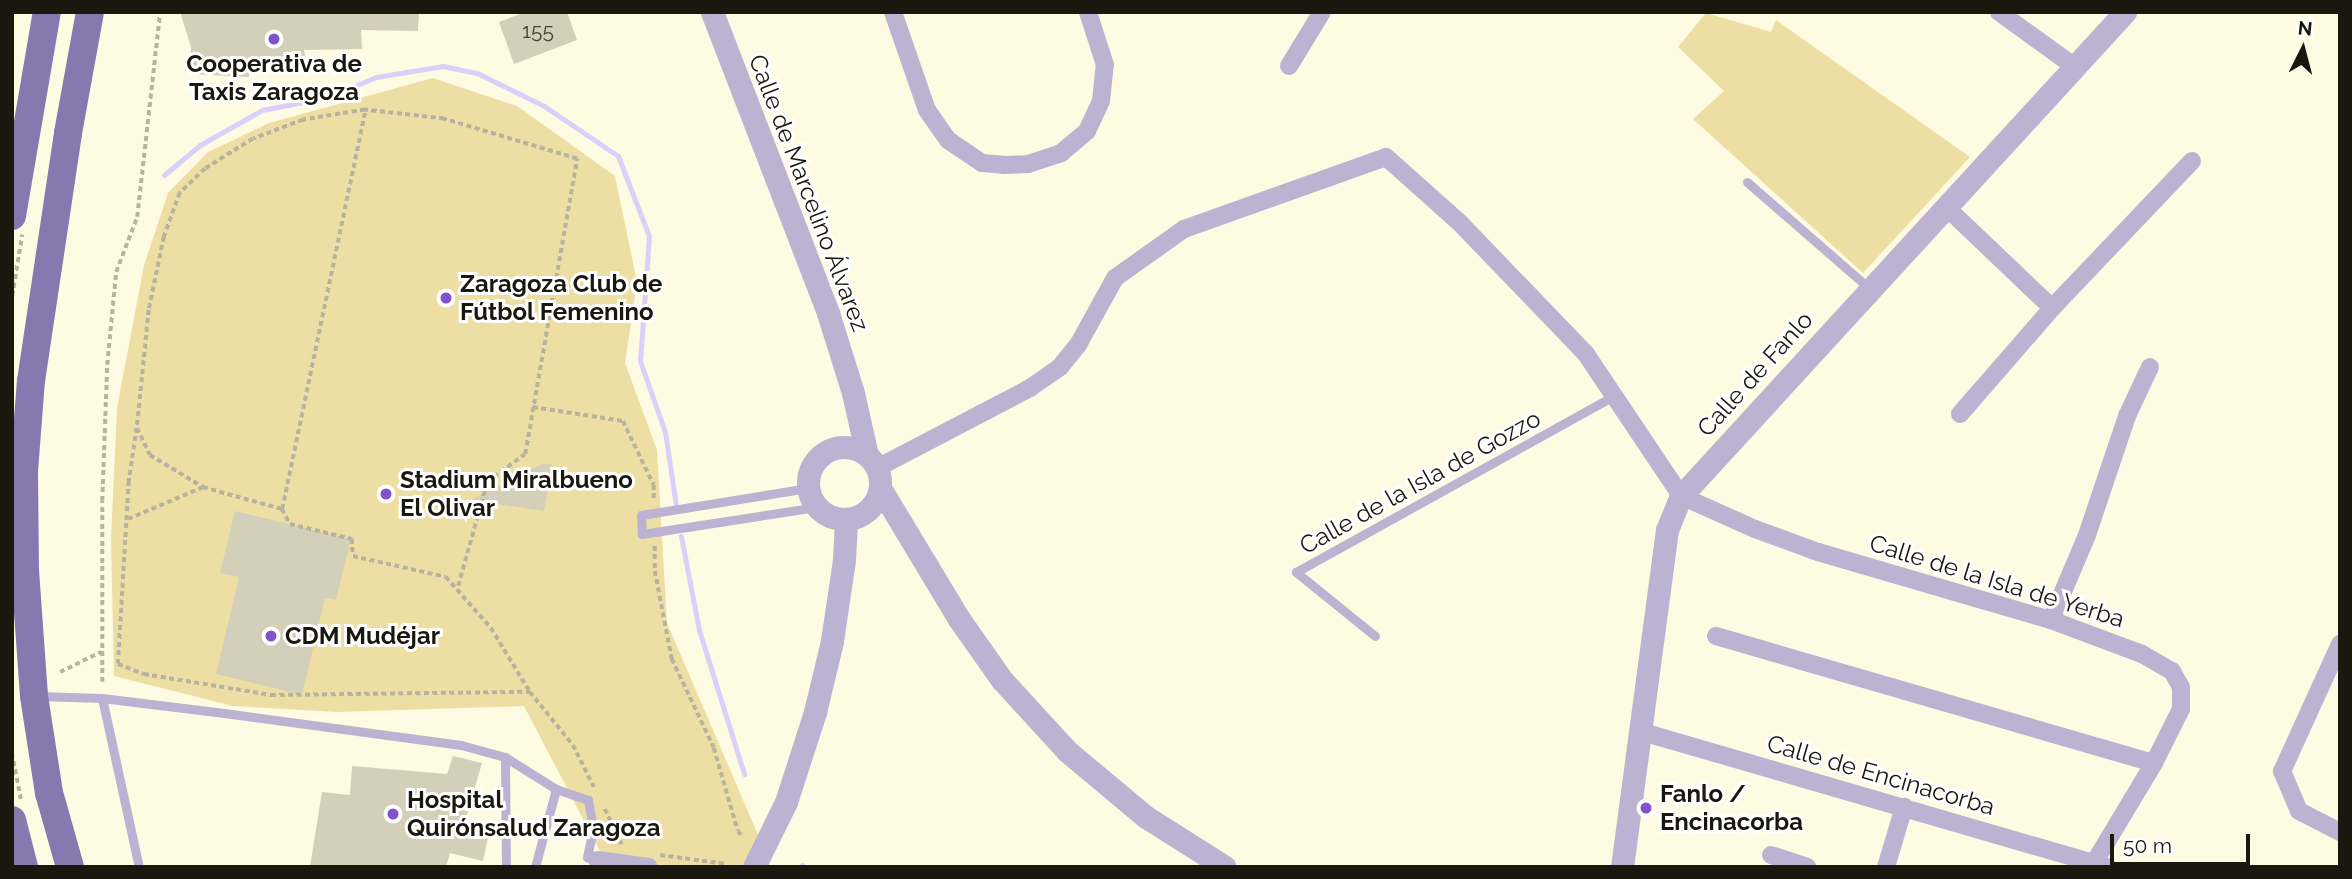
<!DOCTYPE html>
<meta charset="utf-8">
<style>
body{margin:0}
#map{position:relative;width:2352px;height:879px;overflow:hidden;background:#fffae2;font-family:Raleway,sans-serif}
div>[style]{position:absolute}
.green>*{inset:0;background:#eddfa3}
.stream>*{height:5px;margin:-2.5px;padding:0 2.5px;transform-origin:2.5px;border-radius:2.5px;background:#dcd0fb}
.building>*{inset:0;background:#d4cfb8}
.path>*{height:3.5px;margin-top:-1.75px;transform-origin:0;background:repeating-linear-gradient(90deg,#b7b39f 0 5px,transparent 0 8.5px)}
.service>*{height:9px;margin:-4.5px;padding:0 4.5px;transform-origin:4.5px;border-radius:4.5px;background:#bcb3d3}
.minor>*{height:18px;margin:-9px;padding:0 9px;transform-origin:9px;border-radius:9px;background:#bcb3d3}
.tertiary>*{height:23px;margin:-11.5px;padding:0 11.5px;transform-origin:11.5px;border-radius:11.5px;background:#bcb3d3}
.tertiary>.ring{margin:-11.5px;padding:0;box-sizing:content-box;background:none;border:23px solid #bcb3d3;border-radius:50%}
.primary>*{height:28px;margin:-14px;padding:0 14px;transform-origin:14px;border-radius:14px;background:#8978b0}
.dots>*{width:19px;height:19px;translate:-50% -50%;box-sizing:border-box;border:4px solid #fff;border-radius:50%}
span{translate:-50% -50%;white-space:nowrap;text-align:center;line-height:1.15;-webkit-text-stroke:6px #fff;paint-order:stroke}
.number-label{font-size:21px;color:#484538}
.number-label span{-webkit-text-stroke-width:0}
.poi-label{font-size:24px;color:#19170e;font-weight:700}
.left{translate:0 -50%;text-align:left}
.street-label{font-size:24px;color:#19170e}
.frame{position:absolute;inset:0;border:14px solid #19170e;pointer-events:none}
.north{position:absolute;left:2268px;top:14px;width:70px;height:70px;-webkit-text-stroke:5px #fff;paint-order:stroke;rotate:6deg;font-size:19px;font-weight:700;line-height:28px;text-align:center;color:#19170e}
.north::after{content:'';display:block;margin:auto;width:24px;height:32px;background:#19170e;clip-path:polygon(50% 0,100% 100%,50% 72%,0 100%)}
.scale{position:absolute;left:2110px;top:834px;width:140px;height:32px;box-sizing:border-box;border:4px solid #19170e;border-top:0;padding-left:9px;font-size:21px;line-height:24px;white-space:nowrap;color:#19170e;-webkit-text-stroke:5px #fff;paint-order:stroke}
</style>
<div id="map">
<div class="green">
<div style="clip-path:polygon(1706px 13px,1771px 32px,1776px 20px,1970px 157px,1863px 273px,1693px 119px,1724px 91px,1678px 47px)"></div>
<div style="clip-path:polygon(433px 78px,517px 106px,615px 176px,637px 282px,625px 363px,657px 450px,667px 623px,768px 858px,763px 867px,657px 867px,604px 859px,524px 706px,337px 712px,233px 706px,114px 676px,111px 539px,117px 408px,144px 265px,168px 193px,208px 152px,269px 123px)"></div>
</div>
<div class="stream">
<div style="left:164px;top:175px;width:47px;rotate:-39.8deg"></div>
<div style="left:200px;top:145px;width:71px;rotate:-29.4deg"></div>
<div style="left:262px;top:110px;width:68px;rotate:-11deg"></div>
<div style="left:329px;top:97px;width:51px;rotate:-23.1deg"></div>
<div style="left:376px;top:77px;width:68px;rotate:-9.3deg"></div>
<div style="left:443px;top:66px;width:35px;rotate:12deg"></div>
<div style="left:477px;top:73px;width:75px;rotate:26.2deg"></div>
<div style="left:544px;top:106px;width:89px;rotate:34deg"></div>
<div style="left:618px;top:156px;width:86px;rotate:68.8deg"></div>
<div style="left:649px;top:236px;width:125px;rotate:94.1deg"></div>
<div style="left:640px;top:361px;width:75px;rotate:70.6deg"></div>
<div style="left:665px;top:432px;width:75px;rotate:81.5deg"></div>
<div style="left:681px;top:536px;width:96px;rotate:79.2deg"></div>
<div style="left:699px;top:630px;width:151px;rotate:72.6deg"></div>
<div style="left:802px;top:865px;width:2px;rotate:63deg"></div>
</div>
<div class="building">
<div style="clip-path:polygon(180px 12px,419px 12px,418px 31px,361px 30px,362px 49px,304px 50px,306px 61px,249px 61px,249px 77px,190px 74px,191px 47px)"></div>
<div style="clip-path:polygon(525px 12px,567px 12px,577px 40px,514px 64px,499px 22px)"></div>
<div style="clip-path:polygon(541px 464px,552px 464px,544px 511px,471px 500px)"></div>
<div style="clip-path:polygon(235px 511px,351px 539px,336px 600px,325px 598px,302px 695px,216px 674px,239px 577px,220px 573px)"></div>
<div style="clip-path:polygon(453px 756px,482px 763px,462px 832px,488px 838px,483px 861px,450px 853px,446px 867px,310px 867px,322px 792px,350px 795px,352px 766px,447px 774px)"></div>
</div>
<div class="path">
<div style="left:12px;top:296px;width:62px;rotate:-80.7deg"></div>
<div style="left:533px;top:407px;width:91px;rotate:8.8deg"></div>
<div style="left:623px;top:421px;width:71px;rotate:64.2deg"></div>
<div style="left:654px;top:485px;width:15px;rotate:90deg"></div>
<div style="left:137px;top:428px;width:54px;rotate:98.6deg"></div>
<div style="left:129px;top:481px;width:183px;rotate:93.4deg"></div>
<div style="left:118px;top:664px;width:28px;rotate:21deg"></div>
<div style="left:144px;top:674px;width:129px;rotate:9.4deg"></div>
<div style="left:271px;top:695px;width:259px;rotate:-0.7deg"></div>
<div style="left:282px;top:509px;width:408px;rotate:-78.2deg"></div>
<div style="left:128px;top:519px;width:82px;rotate:-23.1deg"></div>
<div style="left:655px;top:546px;width:25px;rotate:90deg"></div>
<div style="left:655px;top:571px;width:90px;rotate:79.1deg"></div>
<div style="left:672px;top:659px;width:98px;rotate:64.7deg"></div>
<div style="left:714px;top:748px;width:86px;rotate:73.9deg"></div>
<div style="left:738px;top:831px;width:6px;rotate:51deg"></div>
<div style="left:458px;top:586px;width:108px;rotate:-74.4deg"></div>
<div style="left:487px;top:482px;width:47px;rotate:-36.4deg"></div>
<div style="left:525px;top:454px;width:300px;rotate:-80deg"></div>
<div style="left:577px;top:159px;width:139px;rotate:-163.3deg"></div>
<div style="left:444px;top:119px;width:80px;rotate:-173.5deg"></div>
<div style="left:365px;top:110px;width:63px;rotate:170.8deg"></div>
<div style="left:303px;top:120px;width:53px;rotate:159.2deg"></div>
<div style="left:253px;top:139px;width:57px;rotate:148deg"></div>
<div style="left:205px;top:169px;width:35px;rotate:136deg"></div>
<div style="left:180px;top:193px;width:47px;rotate:110deg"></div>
<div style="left:164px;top:237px;width:75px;rotate:101.6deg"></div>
<div style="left:149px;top:310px;width:119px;rotate:95.8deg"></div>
<div style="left:137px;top:428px;width:30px;rotate:64deg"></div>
<div style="left:150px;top:455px;width:62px;rotate:31.1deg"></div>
<div style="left:203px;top:487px;width:82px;rotate:15.6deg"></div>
<div style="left:282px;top:509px;width:17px;rotate:62deg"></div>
<div style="left:290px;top:524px;width:64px;rotate:13.6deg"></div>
<div style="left:352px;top:539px;width:17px;rotate:87deg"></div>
<div style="left:353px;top:556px;width:95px;rotate:12.7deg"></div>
<div style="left:446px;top:577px;width:68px;rotate:48.6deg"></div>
<div style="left:491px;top:628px;width:75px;rotate:58.6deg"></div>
<div style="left:530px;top:692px;width:68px;rotate:50.9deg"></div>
<div style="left:573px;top:745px;width:47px;rotate:63.4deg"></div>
<div style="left:60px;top:672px;width:46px;rotate:-26deg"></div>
<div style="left:102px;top:682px;width:181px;rotate:-90deg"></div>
<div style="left:102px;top:501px;width:136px;rotate:-87.9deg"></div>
<div style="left:107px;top:365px;width:93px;rotate:-84.5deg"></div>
<div style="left:116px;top:272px;width:59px;rotate:-69.1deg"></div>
<div style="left:137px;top:217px;width:206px;rotate:-83.6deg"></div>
<div style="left:12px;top:753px;width:47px;rotate:78.9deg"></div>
<div style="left:605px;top:809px;width:42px;rotate:64.7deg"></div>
<div style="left:660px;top:855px;width:67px;rotate:7.8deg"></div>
</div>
<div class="service">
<div style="left:1747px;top:182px;width:162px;rotate:41deg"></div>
<div style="left:808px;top:488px;width:169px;rotate:170.8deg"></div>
<div style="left:641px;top:515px;width:19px;rotate:87deg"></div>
<div style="left:642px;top:534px;width:176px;rotate:-8.8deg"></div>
<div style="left:1375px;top:636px;width:102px;rotate:-141deg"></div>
<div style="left:1296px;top:572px;width:363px;rotate:-29deg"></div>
<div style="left:37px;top:696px;width:65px;rotate:1.8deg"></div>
<div style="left:102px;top:698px;width:123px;rotate:7deg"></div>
<div style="left:224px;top:713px;width:239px;rotate:7.7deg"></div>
<div style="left:461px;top:745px;width:46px;rotate:15.3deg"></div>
<div style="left:505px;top:757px;width:110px;rotate:89.5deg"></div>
<div style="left:102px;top:698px;width:173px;rotate:77.7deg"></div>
<div style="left:505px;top:757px;width:60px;rotate:32.1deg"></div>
<div style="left:535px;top:867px;width:81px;rotate:-74.9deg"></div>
<div style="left:556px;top:789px;width:34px;rotate:19deg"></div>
<div style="left:588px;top:800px;width:29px;rotate:80deg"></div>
<div style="left:593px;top:829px;width:29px;rotate:102deg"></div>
<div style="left:587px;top:857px;width:10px;rotate:17deg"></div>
</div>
<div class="minor">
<div style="left:893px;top:12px;width:104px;rotate:70.9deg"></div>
<div style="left:927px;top:110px;width:37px;rotate:55deg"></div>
<div style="left:948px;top:140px;width:41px;rotate:34.1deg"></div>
<div style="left:982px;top:163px;width:21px;rotate:5deg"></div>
<div style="left:1003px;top:165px;width:25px;rotate:-2deg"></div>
<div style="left:1028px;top:164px;width:35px;rotate:-18deg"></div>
<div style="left:1061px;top:153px;width:34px;rotate:-40deg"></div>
<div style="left:1087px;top:131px;width:33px;rotate:-65deg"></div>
<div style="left:1101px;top:101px;width:36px;rotate:-84deg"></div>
<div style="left:1105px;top:65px;width:56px;rotate:-107.8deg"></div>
<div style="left:1999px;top:12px;width:94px;rotate:35.9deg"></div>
<div style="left:1289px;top:66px;width:63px;rotate:-58.6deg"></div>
<div style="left:1945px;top:206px;width:148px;rotate:43.6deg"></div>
<div style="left:1960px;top:414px;width:140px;rotate:-49deg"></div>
<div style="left:2052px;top:308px;width:203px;rotate:-46.4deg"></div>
<div style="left:877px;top:468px;width:173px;rotate:-27.6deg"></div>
<div style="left:1030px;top:388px;width:37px;rotate:-35deg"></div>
<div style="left:1060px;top:367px;width:28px;rotate:-51deg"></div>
<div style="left:1078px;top:345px;width:77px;rotate:-61.1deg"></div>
<div style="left:1115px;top:278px;width:85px;rotate:-35.4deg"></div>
<div style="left:1184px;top:229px;width:214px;rotate:-19.6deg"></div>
<div style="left:1386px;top:157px;width:98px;rotate:41.7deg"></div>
<div style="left:1459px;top:222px;width:183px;rotate:46.1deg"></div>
<div style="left:1586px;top:354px;width:171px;rotate:56.2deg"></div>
<div style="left:1681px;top:496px;width:81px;rotate:24deg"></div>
<div style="left:1755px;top:529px;width:67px;rotate:20.1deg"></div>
<div style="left:1818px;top:552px;width:243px;rotate:16.3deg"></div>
<div style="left:2051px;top:620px;width:97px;rotate:20.5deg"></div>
<div style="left:2142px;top:654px;width:34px;rotate:30deg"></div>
<div style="left:2172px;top:671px;width:18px;rotate:61deg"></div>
<div style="left:2181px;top:687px;width:22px;rotate:90deg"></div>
<div style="left:2181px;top:709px;width:60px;rotate:116.6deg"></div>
<div style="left:2154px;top:763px;width:117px;rotate:121deg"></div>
<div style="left:2051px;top:620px;width:92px;rotate:-67deg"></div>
<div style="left:2087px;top:535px;width:126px;rotate:-71.4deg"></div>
<div style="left:2127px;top:416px;width:54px;rotate:-64.9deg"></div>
<div style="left:1716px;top:636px;width:456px;rotate:16.2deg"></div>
<div style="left:2340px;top:644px;width:140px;rotate:114.5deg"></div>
<div style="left:2282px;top:771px;width:43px;rotate:67deg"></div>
<div style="left:2299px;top:811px;width:46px;rotate:27.1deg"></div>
<div style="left:1639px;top:731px;width:488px;rotate:16.2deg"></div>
<div style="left:1771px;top:855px;width:38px;rotate:18deg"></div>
<div style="left:597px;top:860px;width:52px;rotate:7.7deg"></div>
<div style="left:1886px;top:867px;width:63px;rotate:-73.3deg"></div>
</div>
<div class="tertiary">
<div style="left:712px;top:12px;width:323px;rotate:68.9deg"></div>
<div style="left:828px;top:313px;width:84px;rotate:72.6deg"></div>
<div style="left:853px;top:393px;width:64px;rotate:77.3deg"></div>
<div class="ring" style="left:808px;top:447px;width:49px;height:49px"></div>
<div style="left:880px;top:488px;width:153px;rotate:58.9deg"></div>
<div style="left:959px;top:619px;width:75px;rotate:54.8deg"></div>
<div style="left:1002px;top:680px;width:96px;rotate:47.5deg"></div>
<div style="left:1067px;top:751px;width:103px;rotate:39.9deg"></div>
<div style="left:1146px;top:817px;width:93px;rotate:32.3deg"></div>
<div style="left:754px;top:867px;width:72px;rotate:-63.8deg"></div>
<div style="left:786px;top:802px;width:95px;rotate:-72.1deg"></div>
<div style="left:815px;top:712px;width:73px;rotate:-76.5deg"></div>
<div style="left:832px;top:641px;width:82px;rotate:-81.6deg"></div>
<div style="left:844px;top:560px;width:40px;rotate:-87.1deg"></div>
<div style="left:1622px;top:867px;width:340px;rotate:-82.4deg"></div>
<div style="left:1667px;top:530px;width:37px;rotate:-68deg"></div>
<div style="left:1681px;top:496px;width:657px;rotate:-47.47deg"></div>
</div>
<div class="primary">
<div style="left:12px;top:216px;width:207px;rotate:-80.3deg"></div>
<div style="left:12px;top:820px;width:49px;rotate:75.7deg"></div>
<div style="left:70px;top:867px;width:77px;rotate:-105.8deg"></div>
<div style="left:49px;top:793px;width:98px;rotate:-98.8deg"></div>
<div style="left:34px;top:696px;width:125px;rotate:-94.1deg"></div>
<div style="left:25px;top:571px;width:100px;rotate:-90.6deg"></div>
<div style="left:24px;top:471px;width:90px;rotate:-85.6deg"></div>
<div style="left:31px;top:381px;width:251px;rotate:-81.5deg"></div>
<div style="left:68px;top:133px;width:123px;rotate:-79.7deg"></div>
</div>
<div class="dots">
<div style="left:274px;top:39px;background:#8152cb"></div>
<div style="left:446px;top:298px;background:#8152cb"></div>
<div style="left:386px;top:494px;background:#8152cb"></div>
<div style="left:271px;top:636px;background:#8152cb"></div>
<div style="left:1646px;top:808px;background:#8152cb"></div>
<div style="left:393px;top:814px;background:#8152cb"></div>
</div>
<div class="number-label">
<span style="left:538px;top:31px">155</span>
</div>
<div class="poi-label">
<span style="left:274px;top:78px">Cooperativa de<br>Taxis Zaragoza</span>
<span class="left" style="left:460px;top:298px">Zaragoza Club de<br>Fútbol Femenino</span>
<span class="left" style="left:400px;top:494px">Stadium Miralbueno<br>El Olivar</span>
<span class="left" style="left:285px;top:636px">CDM Mudéjar</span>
<span class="left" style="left:1660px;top:808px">Fanlo /<br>Encinacorba</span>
<span class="left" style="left:407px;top:814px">Hospital<br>Quirónsalud Zaragoza</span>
</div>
<div class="street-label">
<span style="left:809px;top:193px;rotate:69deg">Calle de Marcelino Álvarez</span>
<span style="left:1755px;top:374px;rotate:-48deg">Calle de Fanlo</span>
<span style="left:1420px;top:482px;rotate:-29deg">Calle de la Isla de Gozzo</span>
<span style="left:1997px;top:581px;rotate:17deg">Calle de la Isla de Yerba</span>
<span style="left:1881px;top:775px;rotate:16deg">Calle de Encinacorba</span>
</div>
<div class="frame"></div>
<div class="north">N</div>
<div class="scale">50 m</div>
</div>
